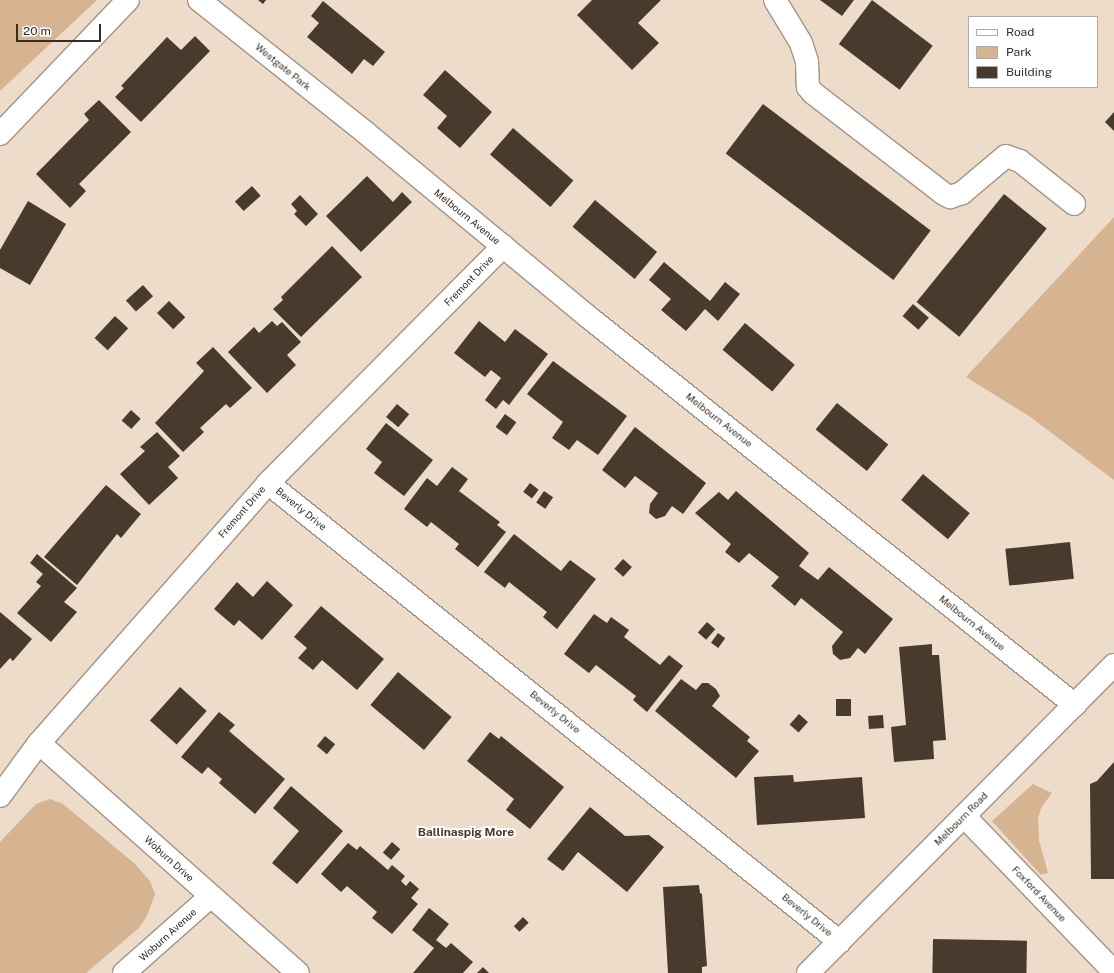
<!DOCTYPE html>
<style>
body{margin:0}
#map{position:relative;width:1114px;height:973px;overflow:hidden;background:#eddcca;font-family:"Public Sans",sans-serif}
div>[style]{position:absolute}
.green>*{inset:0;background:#d6b492}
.building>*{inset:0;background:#483a2c;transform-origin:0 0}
.roads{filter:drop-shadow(1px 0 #a59484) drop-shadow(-1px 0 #a59484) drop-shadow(0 1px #a59484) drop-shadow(0 -1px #a59484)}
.street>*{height:22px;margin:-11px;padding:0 11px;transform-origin:11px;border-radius:11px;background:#fff}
.secondary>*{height:22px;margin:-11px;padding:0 11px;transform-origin:11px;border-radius:11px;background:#fff}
span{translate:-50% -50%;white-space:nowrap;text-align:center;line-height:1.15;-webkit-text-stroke:4px #fff;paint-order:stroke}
.street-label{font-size:10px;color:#352e27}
.quarter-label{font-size:12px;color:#483a2c;font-weight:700}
.legend{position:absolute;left:968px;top:16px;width:130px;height:72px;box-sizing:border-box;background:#fff;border:1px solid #aeaba9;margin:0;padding:5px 7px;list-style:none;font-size:12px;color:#352e27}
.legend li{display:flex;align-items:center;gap:8px;height:20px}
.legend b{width:20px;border:1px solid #aeaba9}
.scale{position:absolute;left:16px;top:24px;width:85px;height:18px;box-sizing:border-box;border:2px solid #352e27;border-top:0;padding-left:5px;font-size:12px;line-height:14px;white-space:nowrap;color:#352e27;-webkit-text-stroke:3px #fff;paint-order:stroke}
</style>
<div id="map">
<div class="green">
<div style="clip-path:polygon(0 0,97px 0,0 91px)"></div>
<div style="clip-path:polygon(1114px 217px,1114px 480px,1029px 416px,966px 377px)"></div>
<div style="clip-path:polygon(1033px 784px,1052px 793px,1041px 808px,1038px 819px,1039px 840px,1048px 873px,1041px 875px,992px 821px)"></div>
<div style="clip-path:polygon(50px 799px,63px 804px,134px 863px,150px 881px,155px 894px,147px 916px,139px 928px,86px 973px,0 973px,0 842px,36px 804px)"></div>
</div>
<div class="building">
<div style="clip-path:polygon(258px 0,266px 0,263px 4px)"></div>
<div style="clip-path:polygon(592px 0,661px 0,638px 23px,659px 43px,632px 70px,577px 15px)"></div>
<div style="clip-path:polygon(820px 0,854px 0,842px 16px)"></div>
<div style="left:872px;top:0;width:76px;height:55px;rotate:37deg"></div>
<div style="clip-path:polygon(323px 1px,385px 52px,373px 66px,364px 59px,352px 74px,328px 54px,344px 35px,328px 54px,307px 37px,319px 23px,311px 16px)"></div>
<div style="clip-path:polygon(195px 36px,210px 51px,141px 122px,115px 97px,124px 88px,121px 86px,167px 37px,181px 50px)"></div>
<div style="clip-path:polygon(445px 70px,492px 112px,460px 148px,437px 128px,447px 116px,423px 95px)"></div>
<div style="clip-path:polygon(99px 100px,131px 132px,79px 184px,86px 191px,70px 208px,36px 174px,89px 120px,84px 114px)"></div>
<div style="left:763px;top:104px;width:210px;height:62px;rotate:37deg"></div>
<div style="clip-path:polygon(1114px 112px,1114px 131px,1105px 122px)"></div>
<div style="left:513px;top:128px;width:80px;height:35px;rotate:41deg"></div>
<div style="clip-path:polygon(367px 176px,393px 202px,402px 192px,412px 202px,361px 252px,326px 216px)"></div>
<div style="left:252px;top:186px;width:13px;height:23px;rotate:48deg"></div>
<div style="left:1004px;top:194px;width:55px;height:139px;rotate:39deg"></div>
<div style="clip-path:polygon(300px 195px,318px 214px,306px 226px,294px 214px,297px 211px,291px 204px)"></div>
<div style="left:595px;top:200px;width:81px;height:35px;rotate:40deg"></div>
<div style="clip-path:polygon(28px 201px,66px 224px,30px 285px,0 268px,0 250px)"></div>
<div style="clip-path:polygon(332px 246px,362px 277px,301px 337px,273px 309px,283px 300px,281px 297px)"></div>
<div style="clip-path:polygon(664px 262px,710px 301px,725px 282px,740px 294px,718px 321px,705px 309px,686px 331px,661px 310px,671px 299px,649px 280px)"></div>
<div style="left:143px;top:285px;width:15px;height:23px;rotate:48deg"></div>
<div style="left:169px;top:301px;width:23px;height:17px;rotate:45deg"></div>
<div style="left:913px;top:304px;width:21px;height:16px;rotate:41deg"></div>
<div style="left:115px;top:316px;width:18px;height:30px;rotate:43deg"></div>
<div style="clip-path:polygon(272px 321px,277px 326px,282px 322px,301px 342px,287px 355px,296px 365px,267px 393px,228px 352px,254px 327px,259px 333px)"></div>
<div style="clip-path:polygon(479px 321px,505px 342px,515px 329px,548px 354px,509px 405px,503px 400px,496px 409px,485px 400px,501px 378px,491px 370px,485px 377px,454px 353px)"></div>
<div style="left:745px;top:323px;width:65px;height:35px;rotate:40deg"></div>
<div style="clip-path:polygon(213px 347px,252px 388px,230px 408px,226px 404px,200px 428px,204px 432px,183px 452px,155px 423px,204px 371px,196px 363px)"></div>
<div style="clip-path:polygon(553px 361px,627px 416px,598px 455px,577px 440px,569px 450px,552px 438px,563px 422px,527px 394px)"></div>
<div style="left:837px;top:403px;width:66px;height:34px;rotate:39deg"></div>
<div style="left:397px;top:404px;width:16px;height:17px;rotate:40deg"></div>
<div style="left:131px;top:410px;width:13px;height:14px;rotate:42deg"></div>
<div style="left:505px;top:414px;width:14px;height:16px;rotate:36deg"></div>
<div style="clip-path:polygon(386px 423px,433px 460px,404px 496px,374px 473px,382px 462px,366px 449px)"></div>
<div style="clip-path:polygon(635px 427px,706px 483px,683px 514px,672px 506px,665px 516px,656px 519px,649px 513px,650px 504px,658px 493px,635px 476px,625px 488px,602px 470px)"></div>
<div style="clip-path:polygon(157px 432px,180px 456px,168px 467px,178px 478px,149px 505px,120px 474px,145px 451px,140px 447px)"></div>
<div style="clip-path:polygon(452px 467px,468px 479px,459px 491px,500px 522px,497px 525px,506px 532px,478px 567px,455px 549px,459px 544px,431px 522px,427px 527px,404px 509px,427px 478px,437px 486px)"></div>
<div style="left:923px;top:474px;width:61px;height:34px;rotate:40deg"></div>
<div style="left:530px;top:483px;width:11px;height:11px;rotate:38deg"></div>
<div style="clip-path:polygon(106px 485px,141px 514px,121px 538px,117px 534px,77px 585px,44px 557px)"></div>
<div style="left:544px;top:491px;width:11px;height:14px;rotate:34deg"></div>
<div style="clip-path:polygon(736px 491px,809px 553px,799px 566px,818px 580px,829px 567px,893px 619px,865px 654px,858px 648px,850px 658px,840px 660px,833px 654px,832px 646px,843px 632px,801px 598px,795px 606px,771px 586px,779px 577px,749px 553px,739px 563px,725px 552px,731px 544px,695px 513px,719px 492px,728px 500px)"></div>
<div style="clip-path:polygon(514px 534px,561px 571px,570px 560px,596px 579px,557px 629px,543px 617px,547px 612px,509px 582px,505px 588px,484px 572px)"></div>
<div style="left:1070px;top:542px;width:37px;height:65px;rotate:84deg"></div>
<div style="clip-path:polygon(37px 554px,77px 588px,64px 602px,77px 612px,51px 642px,17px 613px,41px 586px,36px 582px,43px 574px,30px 563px)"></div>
<div style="left:623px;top:559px;width:12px;height:13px;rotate:42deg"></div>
<div style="clip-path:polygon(267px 581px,293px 605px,262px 640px,239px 620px,234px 626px,214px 609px,237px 582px,253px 597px)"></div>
<div style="clip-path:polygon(321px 606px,384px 659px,357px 690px,322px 660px,313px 670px,298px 658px,307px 648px,294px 637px)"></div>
<div style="clip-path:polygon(0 612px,32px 639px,13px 661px,10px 658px,0 669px)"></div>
<div style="clip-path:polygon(594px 614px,607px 623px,611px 617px,629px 630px,624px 637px,660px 665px,669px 655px,683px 666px,647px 712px,633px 700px,636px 696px,596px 665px,589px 673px,564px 654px)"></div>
<div style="left:707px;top:622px;width:11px;height:14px;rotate:41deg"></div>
<div style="left:718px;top:633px;width:9px;height:12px;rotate:36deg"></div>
<div style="clip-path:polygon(932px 644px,932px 655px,939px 655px,946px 740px,933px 741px,934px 759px,894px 762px,891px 727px,906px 725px,899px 647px)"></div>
<div style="left:398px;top:672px;width:70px;height:43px;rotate:40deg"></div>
<div style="clip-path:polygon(681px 679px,696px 690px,702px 683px,708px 683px,716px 689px,720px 696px,712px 706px,750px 737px,747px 741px,759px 751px,736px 778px,655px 711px)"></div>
<div style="left:180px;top:687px;width:36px;height:45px;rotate:42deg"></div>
<div style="left:836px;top:699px;width:15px;height:17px"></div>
<div style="clip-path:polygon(219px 712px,235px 725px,229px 731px,285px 779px,255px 814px,219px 783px,222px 779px,208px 767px,202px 774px,181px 757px)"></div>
<div style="left:799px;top:714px;width:12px;height:14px;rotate:42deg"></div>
<div style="left:883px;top:715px;width:13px;height:15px;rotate:86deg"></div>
<div style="clip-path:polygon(490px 732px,499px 739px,501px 736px,564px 787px,530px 829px,506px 810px,514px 799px,467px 761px)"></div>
<div style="left:325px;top:736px;width:13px;height:13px;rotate:39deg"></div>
<div style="clip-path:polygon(1114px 762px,1114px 879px,1091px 879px,1090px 784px,1097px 781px)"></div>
<div style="clip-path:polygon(793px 775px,794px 782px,862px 777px,865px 818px,757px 825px,754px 777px)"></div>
<div style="clip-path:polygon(291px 786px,343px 831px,297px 884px,272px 863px,299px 831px,273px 808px)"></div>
<div style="clip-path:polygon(590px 807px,625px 836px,649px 835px,664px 847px,627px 892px,578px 852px,563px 871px,547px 859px)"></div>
<div style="left:392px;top:842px;width:11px;height:14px;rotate:41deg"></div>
<div style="clip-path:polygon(348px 843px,357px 850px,360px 846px,388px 870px,392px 865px,405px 876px,401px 881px,406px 886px,410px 881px,419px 889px,411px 898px,418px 904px,392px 934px,372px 918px,377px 912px,347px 886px,341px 892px,321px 874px)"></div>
<div style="clip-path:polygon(699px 885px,700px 893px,702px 894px,707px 966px,702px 967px,702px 973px,668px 973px,663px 887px)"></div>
<div style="clip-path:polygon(429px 908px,449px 924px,436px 940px,446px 948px,451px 943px,473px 962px,463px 973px,413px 973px,434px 948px,412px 930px)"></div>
<div style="left:523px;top:917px;width:8px;height:13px;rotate:45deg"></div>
<div style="left:933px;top:939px;width:94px;height:34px;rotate:1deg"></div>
<div style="clip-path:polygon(483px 967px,489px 973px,477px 973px)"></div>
</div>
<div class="roads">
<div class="street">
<div style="left:199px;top:0;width:213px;rotate:38.5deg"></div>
<div style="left:366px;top:133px;width:287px;rotate:39.6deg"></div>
<div style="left:587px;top:316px;width:624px;rotate:38.56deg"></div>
<div style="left:775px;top:0;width:50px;rotate:58.8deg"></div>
<div style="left:801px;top:43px;width:20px;rotate:72deg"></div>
<div style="left:807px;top:62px;width:25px;rotate:88deg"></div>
<div style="left:808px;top:87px;width:8px;rotate:50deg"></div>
<div style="left:813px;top:93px;width:165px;rotate:37.6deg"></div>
<div style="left:944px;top:194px;width:7px;rotate:27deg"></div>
<div style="left:950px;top:197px;width:13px;rotate:-18deg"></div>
<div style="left:962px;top:193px;width:57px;rotate:-40.1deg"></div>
<div style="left:1006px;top:156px;width:15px;rotate:20deg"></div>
<div style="left:1020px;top:161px;width:69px;rotate:38.5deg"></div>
<div style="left:0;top:134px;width:185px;rotate:-46.3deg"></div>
<div style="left:268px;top:483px;width:733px;rotate:38.75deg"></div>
<div style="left:39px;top:743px;width:346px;rotate:41.6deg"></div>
<div style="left:0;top:796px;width:66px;rotate:-53.7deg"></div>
<div style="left:39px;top:743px;width:346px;rotate:-48.6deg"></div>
<div style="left:268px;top:483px;width:334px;rotate:-45.2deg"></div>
<div style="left:964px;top:816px;width:216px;rotate:46.1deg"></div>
<div style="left:124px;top:973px;width:116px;rotate:-41.5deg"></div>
</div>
<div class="secondary">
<div style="left:808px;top:973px;width:434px;rotate:-45.2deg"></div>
</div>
</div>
<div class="street-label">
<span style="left:283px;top:67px;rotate:39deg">Westgate Park</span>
<span style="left:467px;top:217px;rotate:39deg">Melbourn Avenue</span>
<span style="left:469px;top:281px;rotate:-46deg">Fremont Drive</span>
<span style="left:719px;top:420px;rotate:38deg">Melbourn Avenue</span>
<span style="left:301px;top:509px;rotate:39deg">Beverly Drive</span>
<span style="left:242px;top:512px;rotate:-49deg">Fremont Drive</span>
<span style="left:972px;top:623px;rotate:39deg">Melbourn Avenue</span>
<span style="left:555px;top:712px;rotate:39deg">Beverly Drive</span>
<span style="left:961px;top:819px;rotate:-45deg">Melbourn Road</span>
<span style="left:169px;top:859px;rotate:42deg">Woburn Drive</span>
<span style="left:1039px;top:894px;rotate:46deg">Foxford Avenue</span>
<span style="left:807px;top:915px;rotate:39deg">Beverly Drive</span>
<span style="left:168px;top:935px;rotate:-42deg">Woburn Avenue</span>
</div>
<div class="quarter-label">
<span style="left:466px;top:833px">Ballinaspig More</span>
</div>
<ul class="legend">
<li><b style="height:5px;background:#fff"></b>Road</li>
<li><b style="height:11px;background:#d6b492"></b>Park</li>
<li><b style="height:11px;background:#483a2c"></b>Building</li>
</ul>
<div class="scale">20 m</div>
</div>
